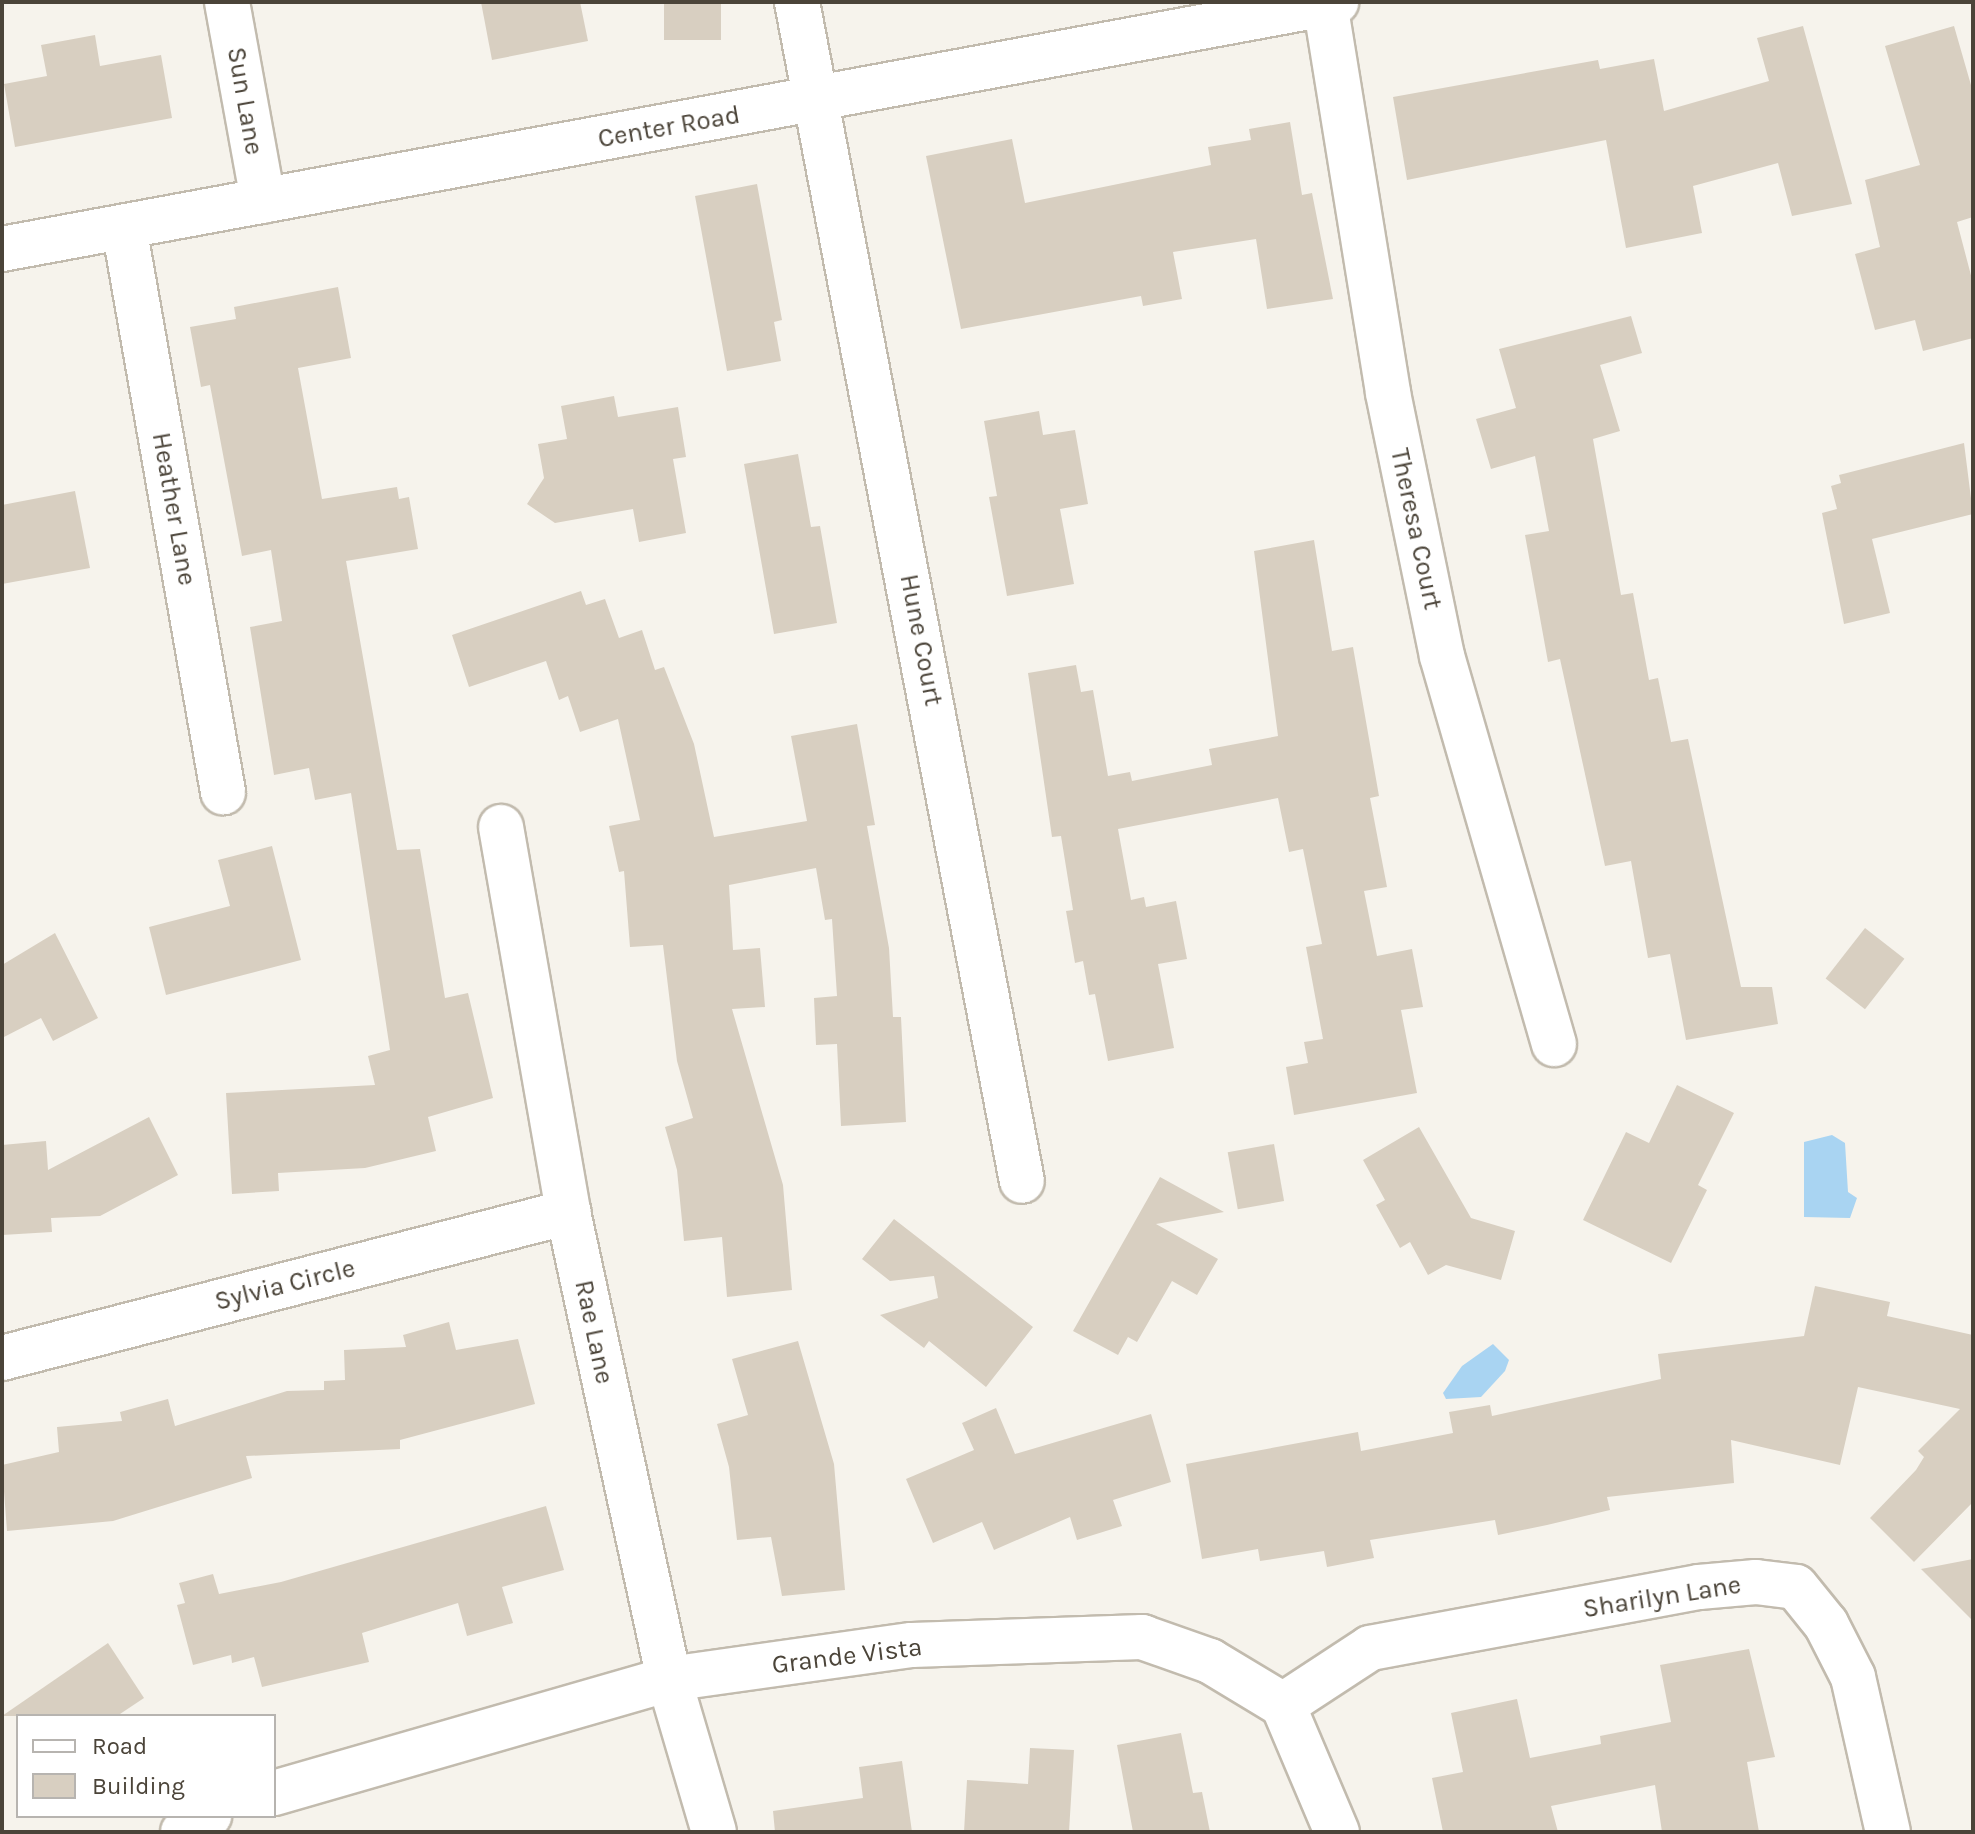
<!DOCTYPE html>
<style>
body{margin:0}
#map{position:relative;width:1975px;height:1834px;overflow:hidden;background:#f6f3ec;font-family:Karla,sans-serif}
div>[style]{position:absolute}
.water>*{inset:0;background:#a9d4f2}
.building>*{inset:0;background:#d8cfc1;transform-origin:0 0}
.roads{filter:drop-shadow(2px 0 #c2bbae) drop-shadow(-2px 0 #c2bbae) drop-shadow(0 2px #c2bbae) drop-shadow(0 -2px #c2bbae)}
.minor>*{height:44px;margin:-22px;padding:0 22px;transform-origin:22px;border-radius:22px;background:#fff}
span{translate:-50% -50%;white-space:nowrap;text-align:center;line-height:1.15;-webkit-text-stroke:7px #fff;paint-order:stroke}
.street-label{font-size:26px;color:#4b4439}
.frame{position:absolute;inset:0;border:4px solid #4b4439;pointer-events:none}
.legend{position:absolute;left:16px;top:1714px;width:260px;height:104px;box-sizing:border-box;background:#fff;border:2px solid #b7b4b0;margin:0;padding:10px 14px;list-style:none;font-size:24px;color:#4b4439}
.legend li{display:flex;align-items:center;gap:16px;height:40px}
.legend b{width:40px;border:2px solid #b7b4b0}
</style>
<div id="map">
<div class="water">
<div style="clip-path:polygon(1832px 1135px,1845px 1143px,1848px 1192px,1857px 1198px,1850px 1218px,1804px 1217px,1804px 1142px)"></div>
<div style="clip-path:polygon(1493px 1344px,1509px 1360px,1505px 1371px,1481px 1397px,1446px 1399px,1443px 1393px,1462px 1366px)"></div>
</div>
<div class="building">
<div style="clip-path:polygon(481px 2px,580px 2px,588px 41px,492px 60px)"></div>
<div style="left:664px;top:2px;width:57px;height:38px"></div>
<div style="clip-path:polygon(1803px 26px,1852px 204px,1792px 216px,1778px 163px,1693px 186px,1702px 233px,1626px 248px,1606px 140px,1407px 180px,1393px 97px,1598px 60px,1600px 69px,1654px 59px,1664px 111px,1769px 81px,1757px 38px)"></div>
<div style="clip-path:polygon(1954px 26px,1973px 92px,1973px 217px,1957px 222px,1973px 283px,1973px 338px,1923px 351px,1915px 320px,1875px 330px,1855px 254px,1880px 247px,1865px 180px,1920px 165px,1885px 46px)"></div>
<div style="clip-path:polygon(95px 35px,100px 66px,161px 55px,172px 118px,15px 147px,4px 84px,47px 76px,41px 45px)"></div>
<div style="clip-path:polygon(1290px 122px,1302px 195px,1312px 193px,1333px 299px,1267px 309px,1256px 239px,1173px 252px,1182px 299px,1143px 306px,1141px 296px,961px 329px,926px 156px,1012px 139px,1025px 203px,1211px 165px,1208px 147px,1251px 140px,1249px 129px)"></div>
<div style="clip-path:polygon(757px 184px,782px 320px,774px 322px,781px 361px,727px 371px,695px 196px)"></div>
<div style="clip-path:polygon(338px 287px,351px 358px,298px 368px,322px 499px,397px 487px,399px 499px,409px 497px,418px 549px,346px 561px,397px 850px,420px 849px,445px 998px,468px 993px,493px 1098px,428px 1117px,436px 1151px,365px 1168px,278px 1173px,279px 1191px,232px 1194px,226px 1093px,375px 1085px,368px 1056px,390px 1050px,351px 793px,315px 800px,309px 768px,274px 775px,250px 627px,282px 621px,271px 550px,242px 556px,210px 385px,201px 387px,190px 327px,236px 319px,234px 307px)"></div>
<div style="clip-path:polygon(1631px 316px,1642px 353px,1600px 365px,1620px 431px,1593px 439px,1621px 595px,1633px 593px,1649px 680px,1658px 678px,1671px 742px,1688px 739px,1741px 987px,1772px 987px,1778px 1024px,1686px 1040px,1670px 954px,1648px 958px,1631px 861px,1605px 866px,1560px 659px,1548px 662px,1525px 535px,1549px 531px,1535px 456px,1491px 469px,1476px 419px,1516px 408px,1499px 349px)"></div>
<div style="clip-path:polygon(614px 396px,618px 417px,678px 407px,686px 457px,673px 459px,686px 533px,639px 542px,633px 509px,555px 523px,527px 504px,544px 478px,538px 444px,567px 439px,561px 406px)"></div>
<div style="clip-path:polygon(1039px 411px,1043px 435px,1075px 430px,1088px 504px,1060px 509px,1074px 584px,1007px 596px,989px 497px,997px 496px,984px 421px)"></div>
<div style="clip-path:polygon(1964px 443px,1973px 514px,1872px 539px,1890px 613px,1844px 624px,1822px 513px,1837px 509px,1831px 486px,1841px 483px,1839px 475px)"></div>
<div style="clip-path:polygon(798px 454px,811px 527px,820px 526px,837px 623px,774px 634px,744px 464px)"></div>
<div style="clip-path:polygon(75px 491px,90px 568px,2px 584px,2px 505px)"></div>
<div style="clip-path:polygon(1314px 540px,1332px 651px,1353px 647px,1379px 796px,1370px 798px,1387px 887px,1364px 891px,1377px 956px,1412px 949px,1423px 1007px,1401px 1010px,1417px 1093px,1294px 1115px,1286px 1067px,1308px 1063px,1304px 1042px,1323px 1039px,1306px 947px,1322px 944px,1303px 849px,1289px 852px,1278px 798px,1118px 829px,1131px 900px,1144px 897px,1146px 907px,1176px 901px,1187px 959px,1158px 964px,1174px 1048px,1108px 1061px,1095px 994px,1089px 995px,1083px 961px,1075px 963px,1066px 911px,1073px 910px,1061px 836px,1052px 837px,1028px 673px,1076px 665px,1081px 692px,1093px 690px,1108px 776px,1130px 772px,1132px 781px,1212px 765px,1209px 749px,1278px 736px,1254px 551px)"></div>
<div style="clip-path:polygon(581px 591px,586px 605px,605px 599px,619px 638px,642px 630px,655px 670px,664px 667px,694px 744px,714px 837px,807px 821px,791px 736px,857px 724px,875px 825px,867px 826px,889px 948px,893px 1017px,901px 1017px,906px 1122px,841px 1126px,837px 1044px,816px 1045px,814px 998px,837px 996px,832px 919px,825px 920px,816px 868px,729px 885px,733px 950px,760px 948px,765px 1007px,732px 1009px,783px 1185px,792px 1290px,727px 1297px,722px 1237px,684px 1241px,677px 1170px,665px 1127px,693px 1118px,677px 1061px,663px 945px,630px 947px,624px 871px,619px 872px,609px 826px,640px 820px,618px 719px,580px 732px,568px 696px,559px 700px,546px 661px,469px 687px,452px 635px)"></div>
<div style="clip-path:polygon(272px 846px,301px 960px,166px 995px,149px 927px,230px 906px,218px 860px)"></div>
<div style="left:1865px;top:928px;width:50px;height:64px;rotate:38deg"></div>
<div style="clip-path:polygon(55px 933px,98px 1018px,53px 1041px,41px 1018px,2px 1038px,2px 965px)"></div>
<div style="clip-path:polygon(1677px 1085px,1734px 1113px,1698px 1185px,1707px 1190px,1671px 1263px,1583px 1220px,1626px 1132px,1649px 1143px)"></div>
<div style="clip-path:polygon(149px 1117px,178px 1175px,100px 1216px,51px 1218px,52px 1232px,2px 1235px,2px 1145px,46px 1141px,48px 1170px)"></div>
<div style="clip-path:polygon(1419px 1127px,1471px 1218px,1515px 1231px,1501px 1280px,1446px 1265px,1428px 1275px,1410px 1242px,1400px 1248px,1376px 1205px,1385px 1200px,1363px 1160px)"></div>
<div style="left:1274px;top:1144px;width:58px;height:47px;rotate:80deg"></div>
<div style="clip-path:polygon(1160px 1177px,1224px 1212px,1156px 1224px,1218px 1259px,1197px 1295px,1172px 1281px,1137px 1342px,1128px 1337px,1118px 1355px,1073px 1331px)"></div>
<div style="clip-path:polygon(894px 1219px,1033px 1327px,986px 1387px,929px 1341px,924px 1348px,880px 1315px,938px 1298px,934px 1276px,890px 1281px,862px 1259px)"></div>
<div style="clip-path:polygon(1815px 1286px,1890px 1302px,1887px 1316px,1973px 1335px,1973px 1502px,1914px 1562px,1870px 1518px,1916px 1470px,1924px 1457px,1918px 1451px,1960px 1409px,1858px 1387px,1840px 1465px,1731px 1440px,1734px 1483px,1607px 1497px,1610px 1510px,1547px 1525px,1498px 1535px,1495px 1520px,1370px 1540px,1374px 1558px,1327px 1567px,1324px 1551px,1260px 1561px,1258px 1549px,1202px 1559px,1186px 1464px,1358px 1432px,1361px 1451px,1453px 1433px,1449px 1412px,1490px 1405px,1492px 1416px,1661px 1379px,1658px 1354px,1804px 1336px)"></div>
<div style="clip-path:polygon(449px 1322px,456px 1350px,518px 1339px,535px 1404px,400px 1440px,400px 1449px,246px 1456px,252px 1478px,113px 1521px,7px 1531px,2px 1465px,59px 1452px,57px 1427px,122px 1421px,120px 1412px,168px 1399px,175px 1426px,287px 1391px,324px 1390px,324px 1381px,345px 1380px,344px 1350px,406px 1347px,403px 1335px)"></div>
<div style="clip-path:polygon(798px 1341px,834px 1464px,845px 1590px,782px 1596px,771px 1537px,737px 1540px,729px 1467px,717px 1424px,748px 1415px,732px 1359px)"></div>
<div style="clip-path:polygon(996px 1408px,1015px 1454px,1151px 1414px,1171px 1482px,1113px 1500px,1122px 1526px,1077px 1540px,1070px 1517px,994px 1550px,982px 1522px,933px 1543px,906px 1479px,974px 1450px,962px 1423px)"></div>
<div style="clip-path:polygon(546px 1506px,564px 1570px,502px 1587px,513px 1623px,467px 1636px,458px 1603px,362px 1633px,369px 1662px,262px 1687px,254px 1657px,232px 1663px,231px 1655px,193px 1665px,177px 1605px,185px 1603px,179px 1583px,213px 1574px,219px 1594px,281px 1582px)"></div>
<div style="clip-path:polygon(1973px 1559px,1973px 1621px,1921px 1569px)"></div>
<div style="clip-path:polygon(108px 1643px,144px 1698px,117px 1716px,2px 1716px)"></div>
<div style="clip-path:polygon(1749px 1649px,1775px 1757px,1747px 1762px,1759px 1832px,1662px 1832px,1655px 1785px,1551px 1806px,1558px 1832px,1443px 1832px,1432px 1778px,1463px 1772px,1451px 1713px,1517px 1699px,1530px 1758px,1601px 1744px,1600px 1736px,1671px 1722px,1660px 1665px)"></div>
<div style="clip-path:polygon(1181px 1733px,1193px 1793px,1202px 1792px,1210px 1832px,1133px 1832px,1117px 1745px)"></div>
<div style="clip-path:polygon(1030px 1748px,1074px 1750px,1069px 1832px,964px 1832px,967px 1780px,1028px 1784px)"></div>
<div style="clip-path:polygon(902px 1761px,912px 1832px,775px 1832px,773px 1811px,863px 1798px,859px 1767px)"></div>
</div>
<div class="roads">
<div class="minor">
<div style="left:227px;top:2px;width:202px;rotate:79.7deg"></div>
<div style="left:797px;top:2px;width:1200px;rotate:79.2deg"></div>
<div style="left:1325px;top:3px;width:395px;rotate:80.8deg"></div>
<div style="left:1388px;top:393px;width:268px;rotate:78.4deg"></div>
<div style="left:1442px;top:656px;width:404px;rotate:73.9deg"></div>
<div style="left:124px;top:227px;width:574px;rotate:80.06deg"></div>
<div style="left:2px;top:249px;width:1357px;rotate:-10.49deg"></div>
<div style="left:501px;top:827px;width:391px;rotate:80.1deg"></div>
<div style="left:568px;top:1212px;width:478px;rotate:77.8deg"></div>
<div style="left:669px;top:1679px;width:159px;rotate:73.6deg"></div>
<div style="left:2px;top:1358px;width:585px;rotate:-14.46deg"></div>
<div style="left:1283px;top:1705px;width:104px;rotate:-33.2deg"></div>
<div style="left:1370px;top:1648px;width:335px;rotate:-10.5deg"></div>
<div style="left:1699px;top:1587px;width:57px;rotate:-5deg"></div>
<div style="left:1756px;top:1582px;width:40px;rotate:7.1deg"></div>
<div style="left:1796px;top:1587px;width:48px;rotate:51deg"></div>
<div style="left:1826px;top:1624px;width:59px;rotate:63deg"></div>
<div style="left:1853px;top:1677px;width:159px;rotate:77.3deg"></div>
<div style="left:274px;top:1793px;width:411px;rotate:-16.1deg"></div>
<div style="left:669px;top:1679px;width:245px;rotate:-8deg"></div>
<div style="left:912px;top:1645px;width:230px;rotate:-2deg"></div>
<div style="left:1142px;top:1637px;width:72px;rotate:19.4deg"></div>
<div style="left:1210px;top:1661px;width:85px;rotate:31.1deg"></div>
<div style="left:1283px;top:1705px;width:138px;rotate:67deg"></div>
<div style="left:183px;top:1832px;width:31px;rotate:-32deg"></div>
</div>
</div>
<div class="street-label">
<span style="left:245px;top:101px;rotate:80deg">Sun Lane</span>
<span style="left:669px;top:127px;rotate:-10deg">Center Road</span>
<span style="left:174px;top:509px;rotate:80deg">Heather Lane</span>
<span style="left:1416px;top:529px;rotate:78deg">Theresa Court</span>
<span style="left:921px;top:640px;rotate:79deg">Hune Court</span>
<span style="left:285px;top:1285px;rotate:-14deg">Sylvia Circle</span>
<span style="left:594px;top:1332px;rotate:78deg">Rae Lane</span>
<span style="left:1662px;top:1597px;rotate:-9deg">Sharilyn Lane</span>
<span style="left:847px;top:1656px;rotate:-7deg">Grande Vista</span>
</div>
<div class="frame"></div>
<ul class="legend">
<li><b style="height:10px;background:#fff"></b>Road</li>
<li><b style="height:22px;background:#d8cfc1"></b>Building</li>
</ul>
</div>
